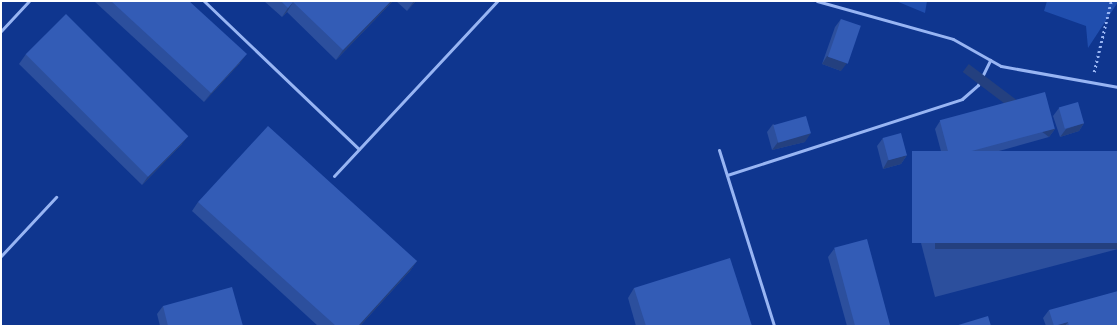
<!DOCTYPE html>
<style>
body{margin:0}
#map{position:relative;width:1119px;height:327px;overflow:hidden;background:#0f368f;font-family:Roboto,sans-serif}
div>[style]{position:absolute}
.green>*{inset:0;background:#204eae}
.path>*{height:2.5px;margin-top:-1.25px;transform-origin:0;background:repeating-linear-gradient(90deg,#98b5f3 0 2px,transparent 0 5px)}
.lane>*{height:3px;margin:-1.5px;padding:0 1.5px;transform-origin:1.5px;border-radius:1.5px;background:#98b5f3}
.wall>*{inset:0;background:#2c4f9d}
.shaded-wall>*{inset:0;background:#24407f;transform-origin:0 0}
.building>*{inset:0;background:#335cb6;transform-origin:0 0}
span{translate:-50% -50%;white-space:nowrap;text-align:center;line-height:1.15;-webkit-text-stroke:3.5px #0f368f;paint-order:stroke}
.frame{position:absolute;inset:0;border:2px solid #fff;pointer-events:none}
</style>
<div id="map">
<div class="green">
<div style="clip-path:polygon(896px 1px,927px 1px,925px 13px)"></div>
<div style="clip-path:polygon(1047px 1px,1118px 1px,1118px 2px,1088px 48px,1086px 26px,1044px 11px)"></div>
</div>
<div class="path">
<div style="left:1094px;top:72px;width:73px;rotate:-76.5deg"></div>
</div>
<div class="lane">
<div style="left:204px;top:1px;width:214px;rotate:43.7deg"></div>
<div style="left:817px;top:1px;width:141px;rotate:15.6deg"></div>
<div style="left:953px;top:39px;width:55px;rotate:29.4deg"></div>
<div style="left:1001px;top:66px;width:119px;rotate:10.2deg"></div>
<div style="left:1px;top:31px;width:41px;rotate:-47deg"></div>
<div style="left:719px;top:150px;width:184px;rotate:72.6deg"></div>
<div style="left:727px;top:175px;width:247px;rotate:-17.9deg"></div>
<div style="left:962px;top:99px;width:21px;rotate:-41deg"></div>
<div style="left:978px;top:85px;width:28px;rotate:-64deg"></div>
<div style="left:334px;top:176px;width:239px;rotate:-47deg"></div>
<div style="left:1px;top:256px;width:81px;rotate:-47deg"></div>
</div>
<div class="wall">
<div style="clip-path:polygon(94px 1px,189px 1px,240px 63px,204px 102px)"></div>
<div style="clip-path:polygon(264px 1px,393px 1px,336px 60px,287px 12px,282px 17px)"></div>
<div style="clip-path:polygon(396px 1px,416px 1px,407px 11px)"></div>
<div style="clip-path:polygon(841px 19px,841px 71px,822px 64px,835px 27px)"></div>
<div style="clip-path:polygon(26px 54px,182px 144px,142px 185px,19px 64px)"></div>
<div style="clip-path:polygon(1059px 108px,1084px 123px,1079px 131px,1060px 137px,1053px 116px)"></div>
<div style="clip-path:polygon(940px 121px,1055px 129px,1049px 137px,945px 166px,935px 129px)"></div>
<div style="clip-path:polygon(773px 124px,805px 142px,772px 150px,767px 132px)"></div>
<div style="clip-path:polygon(883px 138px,907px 155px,901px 164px,883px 169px,877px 146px)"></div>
<div style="clip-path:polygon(1118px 151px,1118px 249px,935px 297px,913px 212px,919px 203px)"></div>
<div style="clip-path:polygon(198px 202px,417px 261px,410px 271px,360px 326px,318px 326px,192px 211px)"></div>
<div style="clip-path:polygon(834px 249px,891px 326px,847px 326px,828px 257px)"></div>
<div style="clip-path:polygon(634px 288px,752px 326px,636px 326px,628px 298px)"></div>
<div style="clip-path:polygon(163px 306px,243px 326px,160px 326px,157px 314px)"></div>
<div style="clip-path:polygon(1049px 310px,1118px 326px,1046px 326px,1043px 318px)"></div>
</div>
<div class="shaded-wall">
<div style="clip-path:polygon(391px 1px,393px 1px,336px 60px,343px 50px)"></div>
<div style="clip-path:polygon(414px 1px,416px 1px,407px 11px)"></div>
<div style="clip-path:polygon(293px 2px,287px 12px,282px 17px,288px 8px)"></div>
<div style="clip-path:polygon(247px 54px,240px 63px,204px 102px,211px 93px)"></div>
<div style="clip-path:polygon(827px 56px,847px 63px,841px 71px,822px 64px)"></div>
<div style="clip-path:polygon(1084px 123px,1079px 131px,1060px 137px,1066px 129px)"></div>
<div style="left:1055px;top:129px;width:10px;height:108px;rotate:127deg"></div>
<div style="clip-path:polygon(811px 133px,805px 142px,772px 150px,778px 142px)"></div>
<div style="clip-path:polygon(189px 135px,182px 144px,142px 185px,149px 175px)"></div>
<div style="clip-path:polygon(907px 155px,901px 164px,883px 169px,888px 160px)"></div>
<div style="left:1118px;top:243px;width:6px;height:183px;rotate:90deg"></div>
<div style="clip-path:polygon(417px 261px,410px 271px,360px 326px,358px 326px)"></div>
<div style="clip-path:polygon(1068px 322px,1065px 326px,1054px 326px)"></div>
</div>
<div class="building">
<div style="clip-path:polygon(111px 1px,189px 1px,247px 54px,211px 93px)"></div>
<div style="clip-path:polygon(281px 1px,391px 1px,343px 50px,293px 2px,288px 8px)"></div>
<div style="left:66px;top:14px;width:173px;height:57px;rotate:45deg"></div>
<div style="left:841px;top:19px;width:21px;height:40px;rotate:19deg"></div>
<div style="left:1045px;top:92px;width:38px;height:109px;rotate:75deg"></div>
<div style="left:1078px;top:102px;width:22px;height:20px;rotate:74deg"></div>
<div style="left:806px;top:116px;width:18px;height:34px;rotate:74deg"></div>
<div style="clip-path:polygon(268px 126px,417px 261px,358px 326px,336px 326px,198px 202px)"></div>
<div style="left:901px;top:133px;width:23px;height:19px;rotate:75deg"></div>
<div style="left:1118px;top:151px;width:92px;height:206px;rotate:90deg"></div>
<div style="left:867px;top:239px;width:90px;height:34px;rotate:75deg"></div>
<div style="clip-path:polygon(730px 258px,752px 326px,646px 326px,634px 288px)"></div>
<div style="clip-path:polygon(232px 287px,243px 326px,168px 326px,163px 306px)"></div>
<div style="clip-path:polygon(1118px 291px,1118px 326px,1069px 326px,1068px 322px,1054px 326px,1049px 310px)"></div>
<div style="clip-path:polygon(988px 316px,991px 326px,955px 326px)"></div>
</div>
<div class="frame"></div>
</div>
